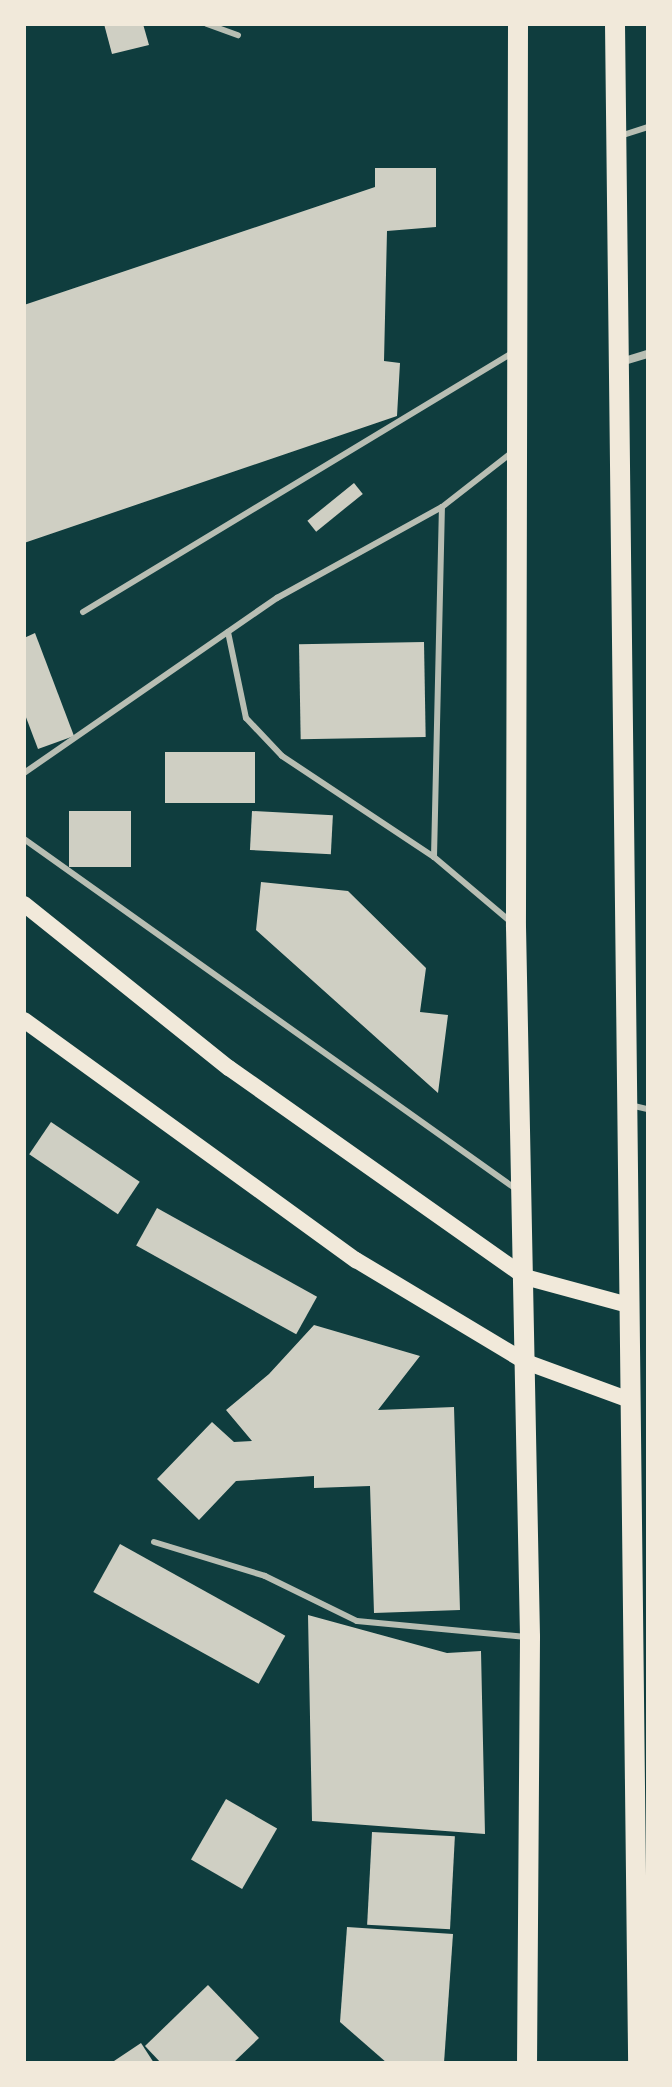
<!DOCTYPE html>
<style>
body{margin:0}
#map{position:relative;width:672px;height:2087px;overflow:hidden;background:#0f3d3e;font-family:Poppins,sans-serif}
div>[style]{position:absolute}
.building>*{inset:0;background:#cfcfc3;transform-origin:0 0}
.service>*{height:6px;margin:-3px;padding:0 3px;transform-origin:3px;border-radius:3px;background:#b8beb3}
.minor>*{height:8px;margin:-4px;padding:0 4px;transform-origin:4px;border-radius:4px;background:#b8beb3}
.secondary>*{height:16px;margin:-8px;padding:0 8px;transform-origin:8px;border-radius:8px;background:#f1e9da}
.primary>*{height:20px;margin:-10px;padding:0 10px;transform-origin:10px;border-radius:10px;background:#f1e9da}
span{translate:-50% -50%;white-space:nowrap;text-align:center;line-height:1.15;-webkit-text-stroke:7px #f1e9da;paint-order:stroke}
.frame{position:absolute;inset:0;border:26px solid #f1e9da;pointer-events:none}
</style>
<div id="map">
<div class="building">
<div style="clip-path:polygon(104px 24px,143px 24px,149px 45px,112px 54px)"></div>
<div style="clip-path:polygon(375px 168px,436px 168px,436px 227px,387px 231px,384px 361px,400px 363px,397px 416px,24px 543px,24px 305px,375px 187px)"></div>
<div style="left:354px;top:483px;width:14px;height:60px;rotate:51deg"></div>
<div style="clip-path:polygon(35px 633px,74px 736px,38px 749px,24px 712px,24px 638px)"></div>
<div style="left:424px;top:642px;width:95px;height:125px;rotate:89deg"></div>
<div style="left:165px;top:752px;width:90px;height:51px"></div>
<div style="left:69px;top:811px;width:62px;height:56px"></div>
<div style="left:252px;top:811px;width:81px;height:39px;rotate:3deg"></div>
<div style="clip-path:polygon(261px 882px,348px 891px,426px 968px,420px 1012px,448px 1015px,438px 1093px,256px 930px)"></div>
<div style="left:51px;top:1122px;width:107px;height:39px;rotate:34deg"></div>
<div style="left:157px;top:1208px;width:183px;height:43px;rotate:29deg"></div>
<div style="clip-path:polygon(314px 1325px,420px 1356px,378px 1410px,454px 1407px,460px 1610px,374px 1613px,370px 1486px,314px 1488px,314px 1476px,236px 1481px,199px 1520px,157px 1479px,212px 1422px,234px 1442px,252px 1441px,226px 1410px,269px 1374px)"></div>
<div style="left:120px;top:1544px;width:189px;height:55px;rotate:29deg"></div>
<div style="clip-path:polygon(308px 1615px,447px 1653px,481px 1651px,485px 1834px,312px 1821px)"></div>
<div style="left:226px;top:1799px;width:59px;height:70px;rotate:30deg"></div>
<div style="left:372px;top:1832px;width:83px;height:93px;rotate:3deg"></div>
<div style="clip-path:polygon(347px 1927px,453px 1934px,444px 2063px,387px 2063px,340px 2022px)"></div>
<div style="clip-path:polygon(208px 1985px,259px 2038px,233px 2063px,161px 2063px,145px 2046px)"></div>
<div style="clip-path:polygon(141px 2043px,154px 2063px,111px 2063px)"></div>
</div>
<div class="service">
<div style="left:207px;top:24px;width:33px;rotate:20deg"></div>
<div style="left:620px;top:136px;width:29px;rotate:-18deg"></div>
<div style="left:83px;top:612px;width:501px;rotate:-31.12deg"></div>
<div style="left:228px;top:632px;width:88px;rotate:78.2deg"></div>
<div style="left:246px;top:718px;width:52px;rotate:46.5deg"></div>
<div style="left:282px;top:756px;width:182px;rotate:33.6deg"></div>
<div style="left:434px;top:857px;width:101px;rotate:40.2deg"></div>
<div style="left:24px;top:773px;width:308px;rotate:-34.7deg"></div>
<div style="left:277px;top:598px;width:188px;rotate:-28.9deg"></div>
<div style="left:442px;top:507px;width:88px;rotate:-38deg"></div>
<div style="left:24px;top:839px;width:604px;rotate:35.43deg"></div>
<div style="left:434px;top:857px;width:350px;rotate:-88.7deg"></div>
<div style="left:630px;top:1105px;width:18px;rotate:13deg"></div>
<div style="left:154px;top:1542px;width:116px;rotate:17deg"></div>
<div style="left:265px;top:1576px;width:102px;rotate:26.1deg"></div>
<div style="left:357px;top:1621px;width:170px;rotate:5.4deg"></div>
</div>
<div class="minor">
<div style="left:621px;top:362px;width:28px;rotate:-17deg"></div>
</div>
<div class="secondary">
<div style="left:24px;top:904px;width:263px;rotate:38.7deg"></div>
<div style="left:229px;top:1068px;width:362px;rotate:35.2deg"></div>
<div style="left:525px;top:1277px;width:107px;rotate:15.2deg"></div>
<div style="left:24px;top:1020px;width:410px;rotate:35.9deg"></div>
<div style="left:356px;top:1260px;width:198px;rotate:31deg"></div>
<div style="left:526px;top:1362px;width:111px;rotate:20.1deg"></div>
</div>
<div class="primary">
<div style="left:518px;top:24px;width:903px;rotate:90.13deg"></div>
<div style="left:516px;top:927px;width:710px;rotate:88.87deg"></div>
<div style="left:530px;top:1637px;width:426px;rotate:90.4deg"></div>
<div style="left:615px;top:24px;width:2039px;rotate:89.35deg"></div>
</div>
<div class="frame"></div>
</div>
